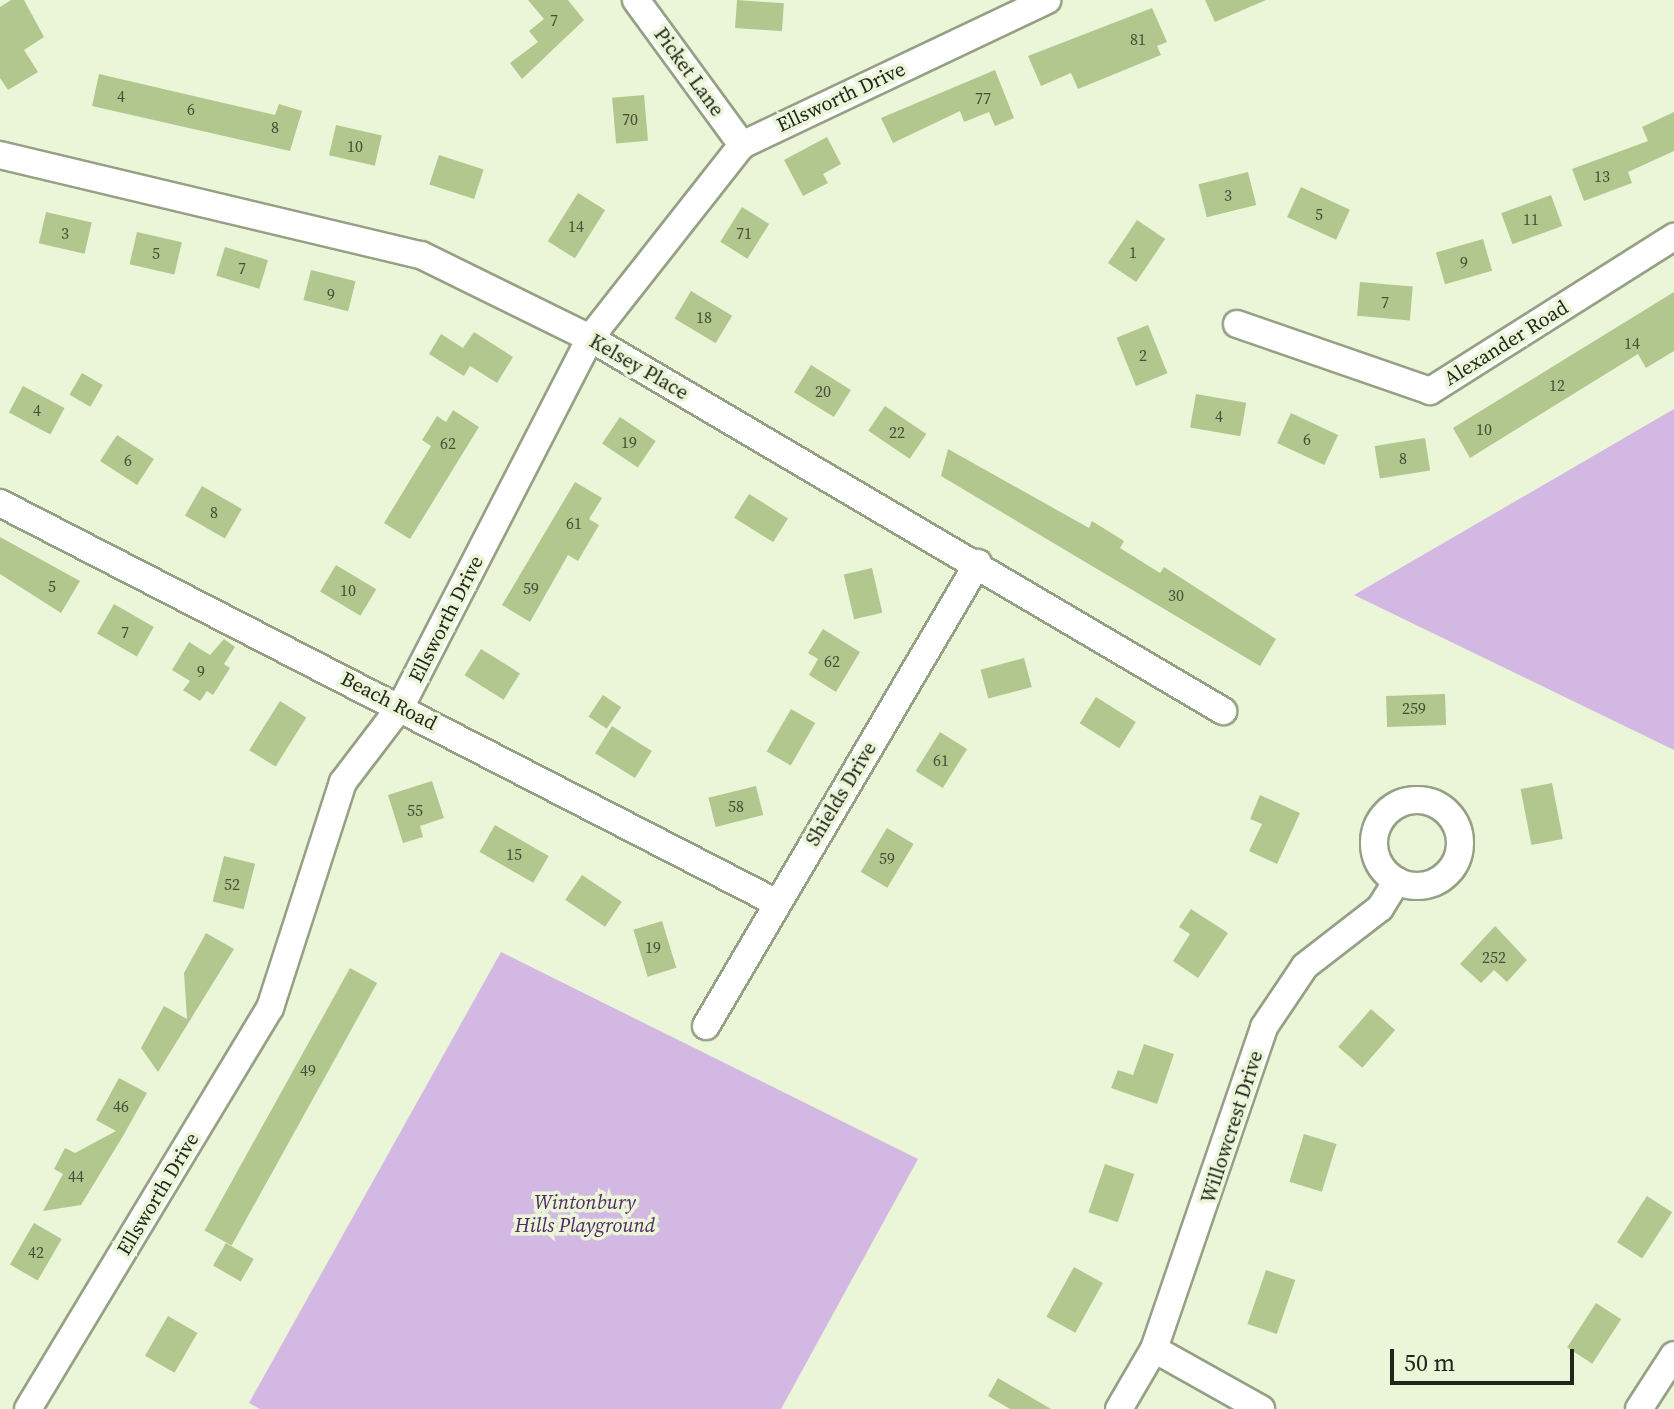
<!DOCTYPE html>
<style>
body{margin:0}
#map{position:relative;width:1674px;height:1409px;overflow:hidden;background:#ebf6d9;font-family:"Source Serif 4",serif}
div>[style]{position:absolute}
.green>*{inset:0;background:#d2b8e2}
.building>*{inset:0;background:#b2c78e;transform-origin:0 0}
.roads{filter:drop-shadow(2px 0 #96a085) drop-shadow(-2px 0 #96a085) drop-shadow(0 2px #96a085) drop-shadow(0 -2px #96a085)}
.street>*{height:26px;margin:-13px;padding:0 13px;transform-origin:13px;border-radius:13px;background:#fff}
.street>.ring{margin:-13px;padding:0;box-sizing:content-box;background:none;border:26px solid #fff;border-radius:50%}
span{translate:-50% -50%;white-space:nowrap;text-align:center;line-height:1.15;-webkit-text-stroke:7px #ebf6d9;paint-order:stroke}
.number-label{font-size:16px;color:#454e37}
.number-label span{-webkit-text-stroke-width:0}
.street-label{font-size:20px;color:#21251a}
.park-label{font-size:20px;color:#502866;font-style:italic}
.scale{position:absolute;left:1390px;top:1349px;width:184px;height:36px;box-sizing:border-box;border:4px solid #21251a;border-top:0;padding-left:10px;font-size:24px;line-height:28px;white-space:nowrap;color:#21251a;-webkit-text-stroke:6px #ebf6d9;paint-order:stroke}
</style>
<div id="map">
<div class="green">
<div style="clip-path:polygon(1674px 409px,1674px 750px,1354px 595px)"></div>
<div style="clip-path:polygon(501px 952px,918px 1159px,781px 1409px,260px 1409px,249px 1403px)"></div>
</div>
<div class="building">
<div style="clip-path:polygon(11px 0,24px 0,44px 37px,24px 50px,38px 72px,8px 90px,0 78px,0 7px)"></div>
<div style="clip-path:polygon(528px 0,568px 0,584px 20px,522px 79px,510px 63px,538px 42px,529px 31px,544px 19px)"></div>
<div style="left:737px;top:0;width:47px;height:28px;rotate:4deg"></div>
<div style="clip-path:polygon(1205px 0,1266px 0,1215px 22px)"></div>
<div style="clip-path:polygon(1152px 8px,1167px 42px,1157px 46px,1161px 55px,1078px 89px,1071px 73px,1041px 86px,1028px 56px)"></div>
<div style="clip-path:polygon(995px 70px,1014px 118px,995px 126px,989px 112px,964px 122px,960px 111px,893px 143px,881px 118px)"></div>
<div style="clip-path:polygon(99px 74px,275px 115px,279px 104px,302px 111px,290px 151px,92px 106px)"></div>
<div style="left:644px;top:95px;width:46px;height:32px;rotate:85deg"></div>
<div style="clip-path:polygon(1674px 112px,1674px 151px,1628px 172px,1632px 183px,1584px 201px,1572px 169px,1648px 141px,1642px 127px)"></div>
<div style="left:336px;top:125px;width:47px;height:31px;rotate:13deg"></div>
<div style="clip-path:polygon(827px 137px,841px 164px,823px 174px,828px 183px,803px 196px,784px 160px)"></div>
<div style="left:439px;top:155px;width:47px;height:31px;rotate:18deg"></div>
<div style="left:1248px;top:172px;width:34px;height:51px;rotate:76deg"></div>
<div style="left:1301px;top:187px;width:54px;height:33px;rotate:25deg"></div>
<div style="left:578px;top:193px;width:32px;height:57px;rotate:32deg"></div>
<div style="left:1551px;top:195px;width:33px;height:53px;rotate:70deg"></div>
<div style="left:742px;top:207px;width:32px;height:41px;rotate:32deg"></div>
<div style="left:46px;top:212px;width:47px;height:32px;rotate:13deg"></div>
<div style="left:1137px;top:220px;width:34px;height:52px;rotate:34deg"></div>
<div style="left:137px;top:232px;width:46px;height:33px;rotate:13deg"></div>
<div style="left:1483px;top:239px;width:33px;height:49px;rotate:74deg"></div>
<div style="left:225px;top:247px;width:45px;height:30px;rotate:17deg"></div>
<div style="left:311px;top:270px;width:46px;height:31px;rotate:14deg"></div>
<div style="left:1360px;top:282px;width:53px;height:34px;rotate:5deg"></div>
<div style="left:691px;top:291px;width:48px;height:32px;rotate:31deg"></div>
<div style="clip-path:polygon(1674px 292px,1674px 351px,1646px 368px,1638px 354px,1470px 458px,1453px 428px)"></div>
<div style="left:1148px;top:325px;width:52px;height:34px;rotate:68deg"></div>
<div style="clip-path:polygon(474px 332px,513px 357px,497px 383px,470px 366px,464px 376px,429px 354px,441px 334px,463px 348px)"></div>
<div style="left:811px;top:365px;width:47px;height:32px;rotate:32deg"></div>
<div style="left:82px;top:373px;width:24px;height:25px;rotate:30deg"></div>
<div style="left:23px;top:386px;width:47px;height:30px;rotate:28deg"></div>
<div style="left:1196px;top:394px;width:51px;height:34px;rotate:10deg"></div>
<div style="left:885px;top:406px;width:50px;height:30px;rotate:34deg"></div>
<div style="clip-path:polygon(453px 410px,479px 427px,410px 539px,384px 523px,431px 446px,422px 440px,437px 416px,446px 422px)"></div>
<div style="left:1291px;top:413px;width:52px;height:33px;rotate:25deg"></div>
<div style="left:620px;top:417px;width:43px;height:32px;rotate:34deg"></div>
<div style="left:117px;top:435px;width:44px;height:31px;rotate:33deg"></div>
<div style="left:1425px;top:438px;width:33px;height:51px;rotate:81deg"></div>
<div style="clip-path:polygon(948px 449px,1089px 528px,1092px 521px,1124px 541px,1120px 548px,1160px 573px,1164px 567px,1276px 639px,1260px 666px,941px 476px)"></div>
<div style="clip-path:polygon(575px 482px,602px 498px,589px 519px,599px 525px,578px 561px,568px 555px,530px 622px,502px 605px)"></div>
<div style="left:202px;top:486px;width:46px;height:34px;rotate:30deg"></div>
<div style="left:749px;top:494px;width:46px;height:28px;rotate:32deg"></div>
<div style="clip-path:polygon(0 537px,80px 581px,61px 613px,0 574px)"></div>
<div style="left:336px;top:565px;width:47px;height:31px;rotate:31deg"></div>
<div style="left:872px;top:568px;width:46px;height:29px;rotate:77deg"></div>
<div style="left:114px;top:604px;width:46px;height:34px;rotate:30deg"></div>
<div style="clip-path:polygon(823px 629px,860px 652px,836px 692px,809px 675px,818px 659px,808px 653px)"></div>
<div style="clip-path:polygon(224px 639px,235px 647px,224px 664px,230px 668px,213px 695px,207px 691px,200px 701px,183px 690px,190px 681px,172px 670px,189px 642px,210px 655px)"></div>
<div style="left:481px;top:649px;width:46px;height:31px;rotate:32deg"></div>
<div style="left:1024px;top:658px;width:30px;height:45px;rotate:75deg"></div>
<div style="left:1445px;top:694px;width:31px;height:59px;rotate:88deg"></div>
<div style="left:603px;top:695px;width:22px;height:26px;rotate:34deg"></div>
<div style="left:1096px;top:697px;width:47px;height:31px;rotate:32deg"></div>
<div style="left:280px;top:701px;width:31px;height:58px;rotate:32deg"></div>
<div style="left:791px;top:709px;width:28px;height:49px;rotate:30deg"></div>
<div style="left:612px;top:726px;width:47px;height:32px;rotate:32deg"></div>
<div style="left:940px;top:732px;width:32px;height:46px;rotate:32deg"></div>
<div style="clip-path:polygon(432px 781px,444px 818px,420px 826px,423px 837px,403px 843px,388px 795px)"></div>
<div style="left:1552px;top:783px;width:57px;height:32px;rotate:79deg"></div>
<div style="left:756px;top:786px;width:30px;height:49px;rotate:76deg"></div>
<div style="clip-path:polygon(1260px 795px,1300px 813px,1277px 864px,1249px 851px,1262px 824px,1250px 819px)"></div>
<div style="left:495px;top:825px;width:62px;height:31px;rotate:30deg"></div>
<div style="left:887px;top:828px;width:31px;height:51px;rotate:31deg"></div>
<div style="left:224px;top:856px;width:32px;height:47px;rotate:14deg"></div>
<div style="left:582px;top:875px;width:48px;height:30px;rotate:34deg"></div>
<div style="clip-path:polygon(1191px 909px,1228px 933px,1198px 978px,1173px 961px,1190px 934px,1179px 927px)"></div>
<div style="left:662px;top:921px;width:49px;height:30px;rotate:73deg"></div>
<div style="clip-path:polygon(1495px 926px,1527px 960px,1507px 982px,1494px 970px,1481px 983px,1460px 964px)"></div>
<div style="clip-path:polygon(206px 933px,234px 949px,158px 1072px,141px 1048px,164px 1006px,187px 1019px,184px 973px)"></div>
<div style="left:350px;top:968px;width:31px;height:300px;rotate:29deg"></div>
<div style="left:1371px;top:1009px;width:32px;height:50px;rotate:41deg"></div>
<div style="clip-path:polygon(1144px 1044px,1174px 1054px,1157px 1104px,1111px 1088px,1118px 1070px,1133px 1075px)"></div>
<div style="clip-path:polygon(119px 1078px,147px 1093px,123px 1136px,81px 1205px,43px 1211px,63px 1174px,54px 1169px,65px 1148px,75px 1153px,116px 1131px,96px 1120px)"></div>
<div style="left:1304px;top:1134px;width:34px;height:50px;rotate:17deg"></div>
<div style="left:1105px;top:1164px;width:31px;height:51px;rotate:19deg"></div>
<div style="left:1647px;top:1196px;width:30px;height:55px;rotate:33deg"></div>
<div style="left:34px;top:1223px;width:32px;height:48px;rotate:30deg"></div>
<div style="left:226px;top:1243px;width:32px;height:26px;rotate:30deg"></div>
<div style="left:1074px;top:1267px;width:33px;height:57px;rotate:29deg"></div>
<div style="left:1266px;top:1270px;width:31px;height:57px;rotate:19deg"></div>
<div style="left:1596px;top:1303px;width:30px;height:53px;rotate:33deg"></div>
<div style="left:168px;top:1316px;width:34px;height:46px;rotate:30deg"></div>
<div style="clip-path:polygon(998px 1378px,1051px 1409px,1010px 1409px,988px 1396px)"></div>
</div>
<div class="roads">
<div class="street">
<div style="left:636px;top:0;width:180px;rotate:53.8deg"></div>
<div style="left:0;top:155px;width:433px;rotate:13.4deg"></div>
<div style="left:421px;top:255px;width:188px;rotate:26.2deg"></div>
<div style="left:590px;top:338px;width:735px;rotate:30.51deg"></div>
<div style="left:1237px;top:324px;width:204px;rotate:19.1deg"></div>
<div style="left:1430px;top:391px;width:289px;rotate:-32.3deg"></div>
<div style="left:0;top:503px;width:874px;rotate:27.24deg"></div>
<div class="ring" style="left:1374px;top:800px;width:60px;height:60px"></div>
<div style="left:706px;top:1026px;width:537px;rotate:-59.57deg"></div>
<div style="left:1154px;top:1349px;width:123px;rotate:29.3deg"></div>
<div style="left:28px;top:1409px;width:468px;rotate:-58.9deg"></div>
<div style="left:270px;top:1008px;width:237px;rotate:-72.1deg"></div>
<div style="left:343px;top:782px;width:96px;rotate:-52.7deg"></div>
<div style="left:401px;top:706px;width:414px;rotate:-62.8deg"></div>
<div style="left:590px;top:338px;width:246px;rotate:-51.8deg"></div>
<div style="left:742px;top:145px;width:338px;rotate:-25.4deg"></div>
<div style="left:1119px;top:1409px;width:69px;rotate:-59.7deg"></div>
<div style="left:1154px;top:1349px;width:340px;rotate:-71.1deg"></div>
<div style="left:1264px;top:1027px;width:73px;rotate:-56.1deg"></div>
<div style="left:1305px;top:966px;width:95px;rotate:-37.7deg"></div>
<div style="left:1380px;top:908px;width:32px;rotate:-58deg"></div>
<div style="left:1639px;top:1409px;width:64px;rotate:-57.1deg"></div>
</div>
</div>
<div class="number-label">
<span style="left:554px;top:20px">7</span>
<span style="left:1138px;top:39px">81</span>
<span style="left:121px;top:96px">4</span>
<span style="left:983px;top:98px">77</span>
<span style="left:191px;top:109px">6</span>
<span style="left:630px;top:119px">70</span>
<span style="left:275px;top:127px">8</span>
<span style="left:355px;top:146px">10</span>
<span style="left:1602px;top:176px">13</span>
<span style="left:1228px;top:195px">3</span>
<span style="left:1319px;top:214px">5</span>
<span style="left:1531px;top:219px">11</span>
<span style="left:576px;top:226px">14</span>
<span style="left:65px;top:233px">3</span>
<span style="left:744px;top:233px">71</span>
<span style="left:1133px;top:252px">1</span>
<span style="left:156px;top:253px">5</span>
<span style="left:1464px;top:262px">9</span>
<span style="left:242px;top:268px">7</span>
<span style="left:331px;top:294px">9</span>
<span style="left:1385px;top:302px">7</span>
<span style="left:704px;top:317px">18</span>
<span style="left:1632px;top:343px">14</span>
<span style="left:1143px;top:355px">2</span>
<span style="left:1557px;top:385px">12</span>
<span style="left:823px;top:391px">20</span>
<span style="left:37px;top:410px">4</span>
<span style="left:1219px;top:416px">4</span>
<span style="left:1484px;top:429px">10</span>
<span style="left:897px;top:432px">22</span>
<span style="left:1307px;top:439px">6</span>
<span style="left:629px;top:442px">19</span>
<span style="left:448px;top:443px">62</span>
<span style="left:1403px;top:458px">8</span>
<span style="left:128px;top:460px">6</span>
<span style="left:214px;top:512px">8</span>
<span style="left:574px;top:523px">61</span>
<span style="left:52px;top:586px">5</span>
<span style="left:531px;top:588px">59</span>
<span style="left:348px;top:590px">10</span>
<span style="left:1176px;top:595px">30</span>
<span style="left:125px;top:632px">7</span>
<span style="left:832px;top:661px">62</span>
<span style="left:201px;top:671px">9</span>
<span style="left:1414px;top:708px">259</span>
<span style="left:941px;top:760px">61</span>
<span style="left:736px;top:806px">58</span>
<span style="left:415px;top:810px">55</span>
<span style="left:514px;top:854px">15</span>
<span style="left:887px;top:858px">59</span>
<span style="left:232px;top:884px">52</span>
<span style="left:653px;top:947px">19</span>
<span style="left:1494px;top:957px">252</span>
<span style="left:308px;top:1070px">49</span>
<span style="left:121px;top:1106px">46</span>
<span style="left:76px;top:1176px">44</span>
<span style="left:36px;top:1252px">42</span>
</div>
<div class="street-label">
<span style="left:689px;top:72px;rotate:54deg">Picket Lane</span>
<span style="left:841px;top:97px;rotate:-25deg">Ellsworth Drive</span>
<span style="left:1506px;top:343px;rotate:-32deg">Alexander Road</span>
<span style="left:639px;top:367px;rotate:30deg">Kelsey Place</span>
<span style="left:446px;top:619px;rotate:-63deg">Ellsworth Drive</span>
<span style="left:389px;top:701px;rotate:27deg">Beach Road</span>
<span style="left:841px;top:794px;rotate:-59deg">Shields Drive</span>
<span style="left:1232px;top:1127px;rotate:-72deg">Willowcrest Drive</span>
<span style="left:158px;top:1194px;rotate:-59deg">Ellsworth Drive</span>
</div>
<div class="park-label">
<span style="left:585px;top:1214px">Wintonbury<br>Hills Playground</span>
</div>
<div class="scale">50 m</div>
</div>
